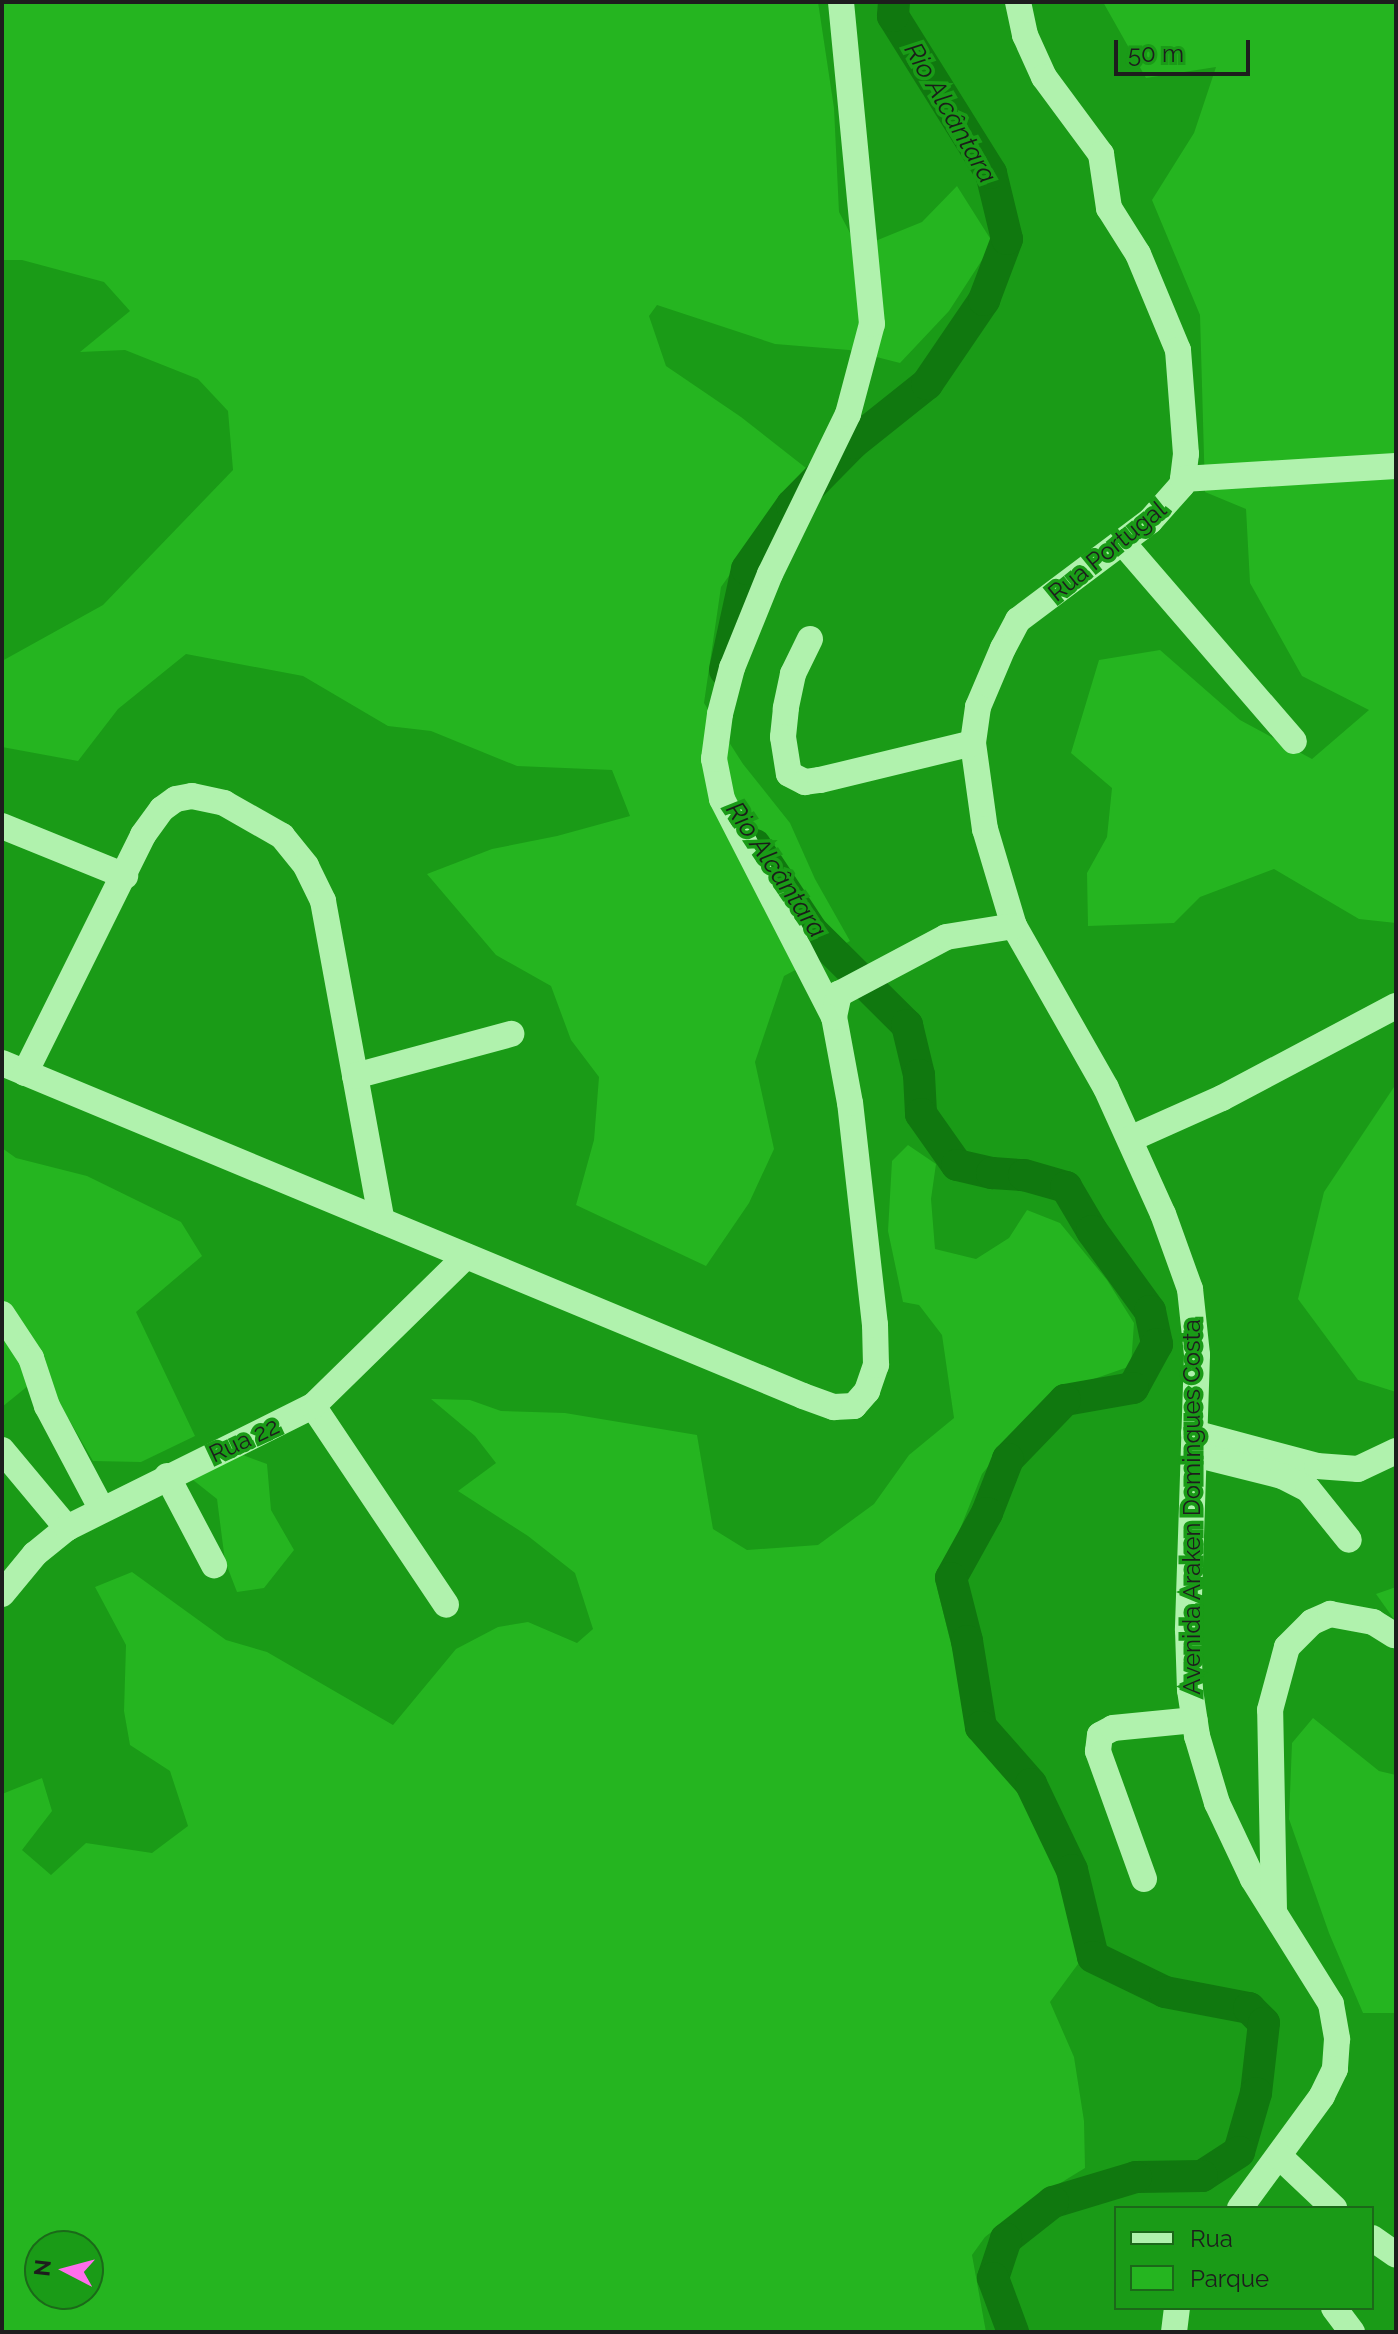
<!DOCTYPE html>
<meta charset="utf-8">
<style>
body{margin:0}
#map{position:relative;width:1398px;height:2334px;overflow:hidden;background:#1a9b17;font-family:Raleway,sans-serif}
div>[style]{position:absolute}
.green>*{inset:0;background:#25b520}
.river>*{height:32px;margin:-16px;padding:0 16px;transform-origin:16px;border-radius:16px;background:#10780f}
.minor>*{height:26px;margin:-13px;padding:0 13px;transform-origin:13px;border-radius:13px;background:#b0f2ad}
span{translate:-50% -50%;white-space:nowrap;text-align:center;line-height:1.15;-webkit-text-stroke:7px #1a9b17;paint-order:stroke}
.street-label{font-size:24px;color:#1d1d1d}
.water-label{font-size:26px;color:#1a1d19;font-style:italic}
.frame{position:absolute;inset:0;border:4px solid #1d1d1d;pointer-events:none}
.legend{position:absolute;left:1114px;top:2206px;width:260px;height:104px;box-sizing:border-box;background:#1a9b17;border:2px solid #1b6919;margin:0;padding:10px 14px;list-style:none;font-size:24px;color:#1d1d1d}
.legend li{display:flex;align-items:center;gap:16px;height:40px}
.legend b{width:40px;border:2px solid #1b6919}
.north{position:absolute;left:24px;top:2230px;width:80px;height:80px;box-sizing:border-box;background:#1a9b17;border:2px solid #1b6919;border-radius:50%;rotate:276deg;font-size:22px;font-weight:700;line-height:32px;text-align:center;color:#1d1d1d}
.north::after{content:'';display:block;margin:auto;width:28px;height:36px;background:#ff6eec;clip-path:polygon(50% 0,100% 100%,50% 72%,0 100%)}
.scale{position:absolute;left:1114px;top:40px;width:136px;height:36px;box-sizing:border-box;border:4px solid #1d1d1d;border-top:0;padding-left:10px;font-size:24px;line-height:28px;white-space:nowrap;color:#1d1d1d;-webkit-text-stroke:6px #1a9b17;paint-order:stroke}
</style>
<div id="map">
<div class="green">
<div style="clip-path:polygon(2px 2px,818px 2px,834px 108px,839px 212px,858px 248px,922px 222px,957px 186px,993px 243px,949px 311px,900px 363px,849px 350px,775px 344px,657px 305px,649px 316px,666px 366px,741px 417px,806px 468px,721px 587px,704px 703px,743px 764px,790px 823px,815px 879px,850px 941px,784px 976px,755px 1062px,774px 1149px,749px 1203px,706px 1266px,576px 1205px,594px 1140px,599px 1077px,571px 1040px,551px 986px,496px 955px,427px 874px,492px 849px,557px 836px,630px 816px,612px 770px,517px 766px,431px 731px,388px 726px,303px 676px,186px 654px,118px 709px,78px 761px,2px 747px,2px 661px,103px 605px,233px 470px,228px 411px,198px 379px,125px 350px,80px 352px,130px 311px,104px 282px,22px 260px,2px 260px)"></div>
<div style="clip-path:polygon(1103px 2px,1396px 2px,1396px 923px,1359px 919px,1274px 869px,1200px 897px,1174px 923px,1088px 926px,1087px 873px,1107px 837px,1112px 788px,1071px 753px,1099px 660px,1160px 650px,1240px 720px,1312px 759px,1369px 710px,1302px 676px,1250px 583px,1246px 509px,1205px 492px,1200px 315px,1152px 200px,1194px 133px,1216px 67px,1146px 78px)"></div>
<div style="clip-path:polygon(1396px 1084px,1396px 1392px,1358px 1380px,1298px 1299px,1324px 1192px)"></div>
<div style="clip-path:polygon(evenodd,908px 1145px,936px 1164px,931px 1199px,935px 1249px,976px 1259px,1009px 1238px,1027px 1210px,1060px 1223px,1107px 1280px,1134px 1323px,1131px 1366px,1065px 1389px,1032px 1412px,982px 1474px,937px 1587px,975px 1741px,1031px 1805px,1059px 1869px,1081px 1960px,1050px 2002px,1074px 2057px,1084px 2121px,1085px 2168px,1031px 2201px,985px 2237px,972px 2255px,986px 2332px,2px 2332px,2px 1794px,42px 1778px,52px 1811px,22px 1850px,51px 1875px,86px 1843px,152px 1853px,188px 1826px,170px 1771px,130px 1745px,124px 1711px,126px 1645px,95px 1587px,132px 1572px,226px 1640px,267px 1652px,393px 1725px,456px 1649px,498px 1627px,528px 1622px,577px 1643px,593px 1629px,575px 1573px,528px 1536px,458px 1491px,496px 1463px,475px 1436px,431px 1399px,470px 1400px,501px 1411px,565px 1413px,697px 1435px,713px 1529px,747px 1550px,818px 1545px,874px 1504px,909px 1455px,954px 1418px,942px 1335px,919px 1305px,903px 1302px,888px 1231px,892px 1161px,908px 1145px,88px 2246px,88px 2294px,40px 2294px,40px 2246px,88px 2246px)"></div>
<div style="clip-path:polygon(2px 1148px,16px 1158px,87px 1176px,181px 1222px,202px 1256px,136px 1312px,195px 1436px,141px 1462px,93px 1461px,53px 1392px,34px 1381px,2px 1407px)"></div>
<div style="clip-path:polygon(235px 1452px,267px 1464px,271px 1510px,294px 1550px,264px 1588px,237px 1592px,225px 1561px,217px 1499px,183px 1472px)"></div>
<div style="clip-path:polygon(1396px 1587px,1396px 1622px,1376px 1594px)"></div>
<div style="clip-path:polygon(1313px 1718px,1379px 1771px,1396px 1775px,1396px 2013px,1363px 2013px,1329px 1933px,1289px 1819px,1292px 1743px)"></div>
</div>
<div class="river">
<div style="left:725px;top:670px;width:103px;rotate:-77.7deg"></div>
<div style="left:747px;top:569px;width:78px;rotate:-54.9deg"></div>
<div style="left:792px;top:505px;width:87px;rotate:-45.5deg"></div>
<div style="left:853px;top:443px;width:95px;rotate:-38.6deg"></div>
<div style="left:927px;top:384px;width:102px;rotate:-55.8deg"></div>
<div style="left:984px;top:300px;width:65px;rotate:-69.3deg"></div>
<div style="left:1007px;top:239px;width:68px;rotate:-103.6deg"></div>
<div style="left:991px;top:173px;width:185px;rotate:-122deg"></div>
<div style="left:893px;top:16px;width:14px;rotate:-86deg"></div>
<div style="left:755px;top:845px;width:103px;rotate:56.5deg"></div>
<div style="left:812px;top:931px;width:134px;rotate:44.7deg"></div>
<div style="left:907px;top:1025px;width:51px;rotate:76.5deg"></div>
<div style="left:919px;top:1075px;width:39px;rotate:87deg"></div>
<div style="left:921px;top:1114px;width:62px;rotate:54.8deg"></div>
<div style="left:957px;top:1165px;width:36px;rotate:13deg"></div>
<div style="left:992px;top:1173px;width:32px;rotate:4deg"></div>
<div style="left:1024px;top:1175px;width:44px;rotate:15.9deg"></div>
<div style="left:1066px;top:1187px;width:51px;rotate:59.4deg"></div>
<div style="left:1092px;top:1231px;width:99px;rotate:54.1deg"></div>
<div style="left:1150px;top:1311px;width:34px;rotate:78deg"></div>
<div style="left:1157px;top:1344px;width:50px;rotate:118.6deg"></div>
<div style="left:1133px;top:1388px;width:69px;rotate:170deg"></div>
<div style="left:1065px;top:1400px;width:82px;rotate:134deg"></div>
<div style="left:1008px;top:1459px;width:58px;rotate:111.3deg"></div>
<div style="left:987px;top:1513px;width:74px;rotate:119deg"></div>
<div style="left:951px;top:1578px;width:65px;rotate:75.7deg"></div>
<div style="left:967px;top:1641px;width:87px;rotate:80.8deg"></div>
<div style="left:981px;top:1727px;width:76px;rotate:48.7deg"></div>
<div style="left:1031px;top:1784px;width:95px;rotate:64.5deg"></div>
<div style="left:1072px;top:1870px;width:89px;rotate:76.4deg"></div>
<div style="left:1093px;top:1957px;width:80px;rotate:25.9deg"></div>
<div style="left:1165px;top:1992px;width:86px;rotate:10.8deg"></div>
<div style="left:1249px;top:2008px;width:21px;rotate:45deg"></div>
<div style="left:1264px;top:2023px;width:70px;rotate:96.5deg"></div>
<div style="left:1256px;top:2093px;width:61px;rotate:106.1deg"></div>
<div style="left:1239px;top:2152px;width:44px;rotate:147deg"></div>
<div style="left:1202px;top:2176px;width:66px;rotate:179.1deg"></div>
<div style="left:1136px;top:2177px;width:87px;rotate:163.2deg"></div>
<div style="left:1053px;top:2202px;width:60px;rotate:141.8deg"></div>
<div style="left:1006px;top:2239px;width:41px;rotate:108.4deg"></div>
<div style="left:993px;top:2278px;width:58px;rotate:69.7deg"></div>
</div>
<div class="minor">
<div style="left:1018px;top:2px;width:34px;rotate:78deg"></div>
<div style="left:1025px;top:35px;width:46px;rotate:65.7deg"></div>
<div style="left:1044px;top:77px;width:96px;rotate:53.5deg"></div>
<div style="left:1101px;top:154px;width:55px;rotate:81.6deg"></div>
<div style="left:1109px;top:208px;width:54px;rotate:57.8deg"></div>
<div style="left:1138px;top:254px;width:104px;rotate:67.4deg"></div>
<div style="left:1178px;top:350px;width:104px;rotate:85.6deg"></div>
<div style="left:1186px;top:454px;width:31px;rotate:97deg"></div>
<div style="left:1182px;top:485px;width:48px;rotate:131.6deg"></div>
<div style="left:1150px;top:521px;width:165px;rotate:143.1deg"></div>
<div style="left:1018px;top:620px;width:32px;rotate:118deg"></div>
<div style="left:1003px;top:648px;width:64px;rotate:113deg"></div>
<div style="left:978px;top:707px;width:36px;rotate:98deg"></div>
<div style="left:973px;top:743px;width:87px;rotate:82.1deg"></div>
<div style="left:985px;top:829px;width:101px;rotate:73.4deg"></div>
<div style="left:1014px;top:926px;width:186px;rotate:60.4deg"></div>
<div style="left:1106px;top:1088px;width:138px;rotate:65.7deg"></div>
<div style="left:1163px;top:1214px;width:80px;rotate:70.2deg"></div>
<div style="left:1190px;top:1289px;width:66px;rotate:83.9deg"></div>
<div style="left:1197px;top:1355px;width:275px;rotate:91.9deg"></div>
<div style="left:1188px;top:1630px;width:60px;rotate:88.1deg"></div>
<div style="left:1190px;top:1690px;width:47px;rotate:81.3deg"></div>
<div style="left:1197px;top:1736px;width:70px;rotate:73.4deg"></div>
<div style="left:1217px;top:1803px;width:84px;rotate:64.7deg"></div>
<div style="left:1253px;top:1879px;width:147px;rotate:58deg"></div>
<div style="left:1331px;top:2004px;width:36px;rotate:80deg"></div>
<div style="left:1337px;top:2039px;width:30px;rotate:94deg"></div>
<div style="left:1335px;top:2069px;width:30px;rotate:116deg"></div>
<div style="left:1322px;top:2096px;width:139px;rotate:126.2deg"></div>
<div style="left:1183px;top:479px;width:213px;rotate:-3.5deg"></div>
<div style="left:1122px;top:542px;width:263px;rotate:49.2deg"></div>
<div style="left:810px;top:639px;width:39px;rotate:116deg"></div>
<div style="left:793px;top:674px;width:35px;rotate:102deg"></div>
<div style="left:786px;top:708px;width:29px;rotate:96deg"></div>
<div style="left:783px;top:737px;width:37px;rotate:81deg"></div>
<div style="left:789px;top:774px;width:18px;rotate:27deg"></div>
<div style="left:805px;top:782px;width:15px;rotate:-8deg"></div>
<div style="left:820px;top:780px;width:157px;rotate:-13.6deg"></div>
<div style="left:2px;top:826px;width:133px;rotate:22.1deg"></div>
<div style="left:834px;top:1017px;width:245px;rotate:-117.2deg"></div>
<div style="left:722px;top:799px;width:41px;rotate:-101.3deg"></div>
<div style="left:714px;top:759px;width:45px;rotate:-82.4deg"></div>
<div style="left:720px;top:714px;width:48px;rotate:-75.4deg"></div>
<div style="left:732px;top:668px;width:101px;rotate:-68deg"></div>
<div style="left:770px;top:574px;width:178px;rotate:-64deg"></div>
<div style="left:848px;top:414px;width:93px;rotate:-75.1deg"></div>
<div style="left:872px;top:324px;width:323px;rotate:-95.5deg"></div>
<div style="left:2px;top:1063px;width:867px;rotate:22.57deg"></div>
<div style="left:803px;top:1396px;width:33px;rotate:20deg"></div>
<div style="left:834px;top:1407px;width:20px;rotate:-3deg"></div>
<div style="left:854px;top:1406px;width:20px;rotate:-49deg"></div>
<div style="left:867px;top:1391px;width:28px;rotate:-71deg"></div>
<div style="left:876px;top:1365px;width:40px;rotate:-91.4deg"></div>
<div style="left:875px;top:1325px;width:223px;rotate:-96.4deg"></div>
<div style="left:850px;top:1103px;width:87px;rotate:-100.5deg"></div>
<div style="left:834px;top:1017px;width:24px;rotate:-78deg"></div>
<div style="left:839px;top:994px;width:121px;rotate:-28deg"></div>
<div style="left:946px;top:937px;width:69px;rotate:-9.2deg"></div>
<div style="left:25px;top:1073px;width:266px;rotate:-63.6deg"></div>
<div style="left:143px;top:835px;width:32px;rotate:-54deg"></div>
<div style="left:162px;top:809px;width:17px;rotate:-36deg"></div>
<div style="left:176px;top:799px;width:16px;rotate:-11deg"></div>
<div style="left:192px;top:796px;width:33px;rotate:12deg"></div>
<div style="left:224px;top:803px;width:67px;rotate:29.6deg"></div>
<div style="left:282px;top:836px;width:38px;rotate:51deg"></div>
<div style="left:306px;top:866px;width:39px;rotate:64deg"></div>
<div style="left:323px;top:901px;width:325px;rotate:79.6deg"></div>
<div style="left:355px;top:1076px;width:162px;rotate:-15.1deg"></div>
<div style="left:1130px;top:1139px;width:101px;rotate:-24deg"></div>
<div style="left:1222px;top:1098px;width:197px;rotate:-27.9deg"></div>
<div style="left:2px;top:1314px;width:53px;rotate:56.6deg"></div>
<div style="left:31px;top:1358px;width:51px;rotate:71.6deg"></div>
<div style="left:47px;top:1406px;width:115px;rotate:62.1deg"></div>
<div style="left:313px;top:1406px;width:239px;rotate:56.2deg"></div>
<div style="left:1194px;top:1433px;width:127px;rotate:15deg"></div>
<div style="left:1317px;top:1466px;width:41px;rotate:4.2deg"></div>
<div style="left:1358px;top:1469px;width:42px;rotate:-25.3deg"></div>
<div style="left:2px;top:1450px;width:102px;rotate:50.2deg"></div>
<div style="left:1194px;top:1454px;width:91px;rotate:14deg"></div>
<div style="left:1282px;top:1476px;width:29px;rotate:27deg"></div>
<div style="left:1308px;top:1489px;width:65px;rotate:51.2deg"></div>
<div style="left:167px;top:1476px;width:101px;rotate:62.2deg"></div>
<div style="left:2px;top:1594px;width:52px;rotate:-50.5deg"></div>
<div style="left:35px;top:1554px;width:41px;rotate:-39.1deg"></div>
<div style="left:67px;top:1528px;width:275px;rotate:-26.4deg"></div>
<div style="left:313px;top:1406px;width:214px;rotate:-44.4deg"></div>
<div style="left:1144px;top:1879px;width:136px;rotate:-109.8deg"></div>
<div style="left:1098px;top:1751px;width:16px;rotate:-83deg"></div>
<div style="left:1100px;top:1735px;width:15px;rotate:-28deg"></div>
<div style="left:1113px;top:1728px;width:82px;rotate:-5.6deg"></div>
<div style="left:1274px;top:1911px;width:201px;rotate:-91.1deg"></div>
<div style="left:1270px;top:1710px;width:65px;rotate:-74.9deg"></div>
<div style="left:1287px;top:1647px;width:35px;rotate:-45deg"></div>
<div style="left:1312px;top:1622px;width:20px;rotate:-24deg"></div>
<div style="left:1330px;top:1614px;width:44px;rotate:10.5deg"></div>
<div style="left:1373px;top:1622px;width:25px;rotate:32deg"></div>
<div style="left:1279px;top:2156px;width:76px;rotate:43.4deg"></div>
<div style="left:1372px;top:2238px;width:29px;rotate:35deg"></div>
<div style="left:1334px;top:2308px;width:30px;rotate:53deg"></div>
<div style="left:1174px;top:2332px;width:24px;rotate:-83deg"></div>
</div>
<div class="street-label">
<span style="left:1107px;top:551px;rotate:-39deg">Rua Portugal</span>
<span style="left:244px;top:1440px;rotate:-25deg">Rua 22</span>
<span style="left:1192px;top:1507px;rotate:-90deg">Avenida Araken Domingues Costa</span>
</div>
<div class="water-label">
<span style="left:950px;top:113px;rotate:60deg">Rio Alcântara</span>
<span style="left:776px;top:870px;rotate:56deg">Rio Alcântara</span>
</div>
<div class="frame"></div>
<ul class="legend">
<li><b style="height:10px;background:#b0f2ad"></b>Rua</li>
<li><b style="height:22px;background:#25b520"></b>Parque</li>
</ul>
<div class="north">N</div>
<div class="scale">50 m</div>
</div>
